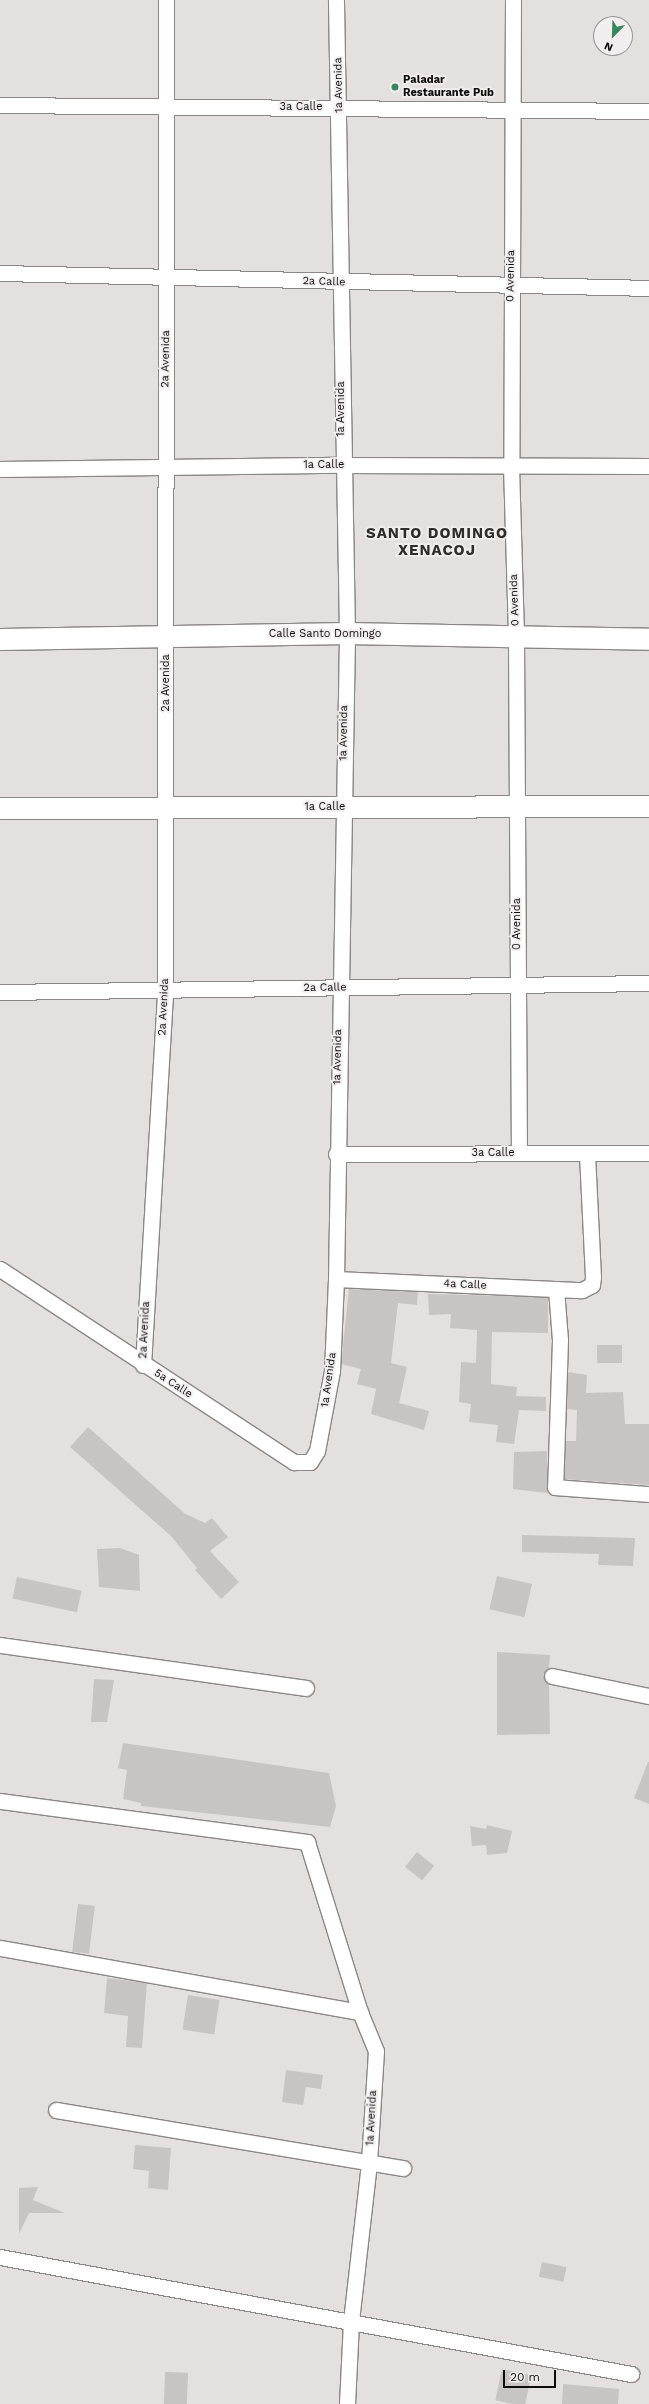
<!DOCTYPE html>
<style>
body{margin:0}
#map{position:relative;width:649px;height:2404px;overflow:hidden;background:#e5e0e0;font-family:"Work Sans",sans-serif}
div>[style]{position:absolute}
.building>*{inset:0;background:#c9c4c4;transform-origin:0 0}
.roads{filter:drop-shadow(1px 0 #8c8787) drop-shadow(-1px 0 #8c8787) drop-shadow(0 1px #8c8787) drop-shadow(0 -1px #8c8787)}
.street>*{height:15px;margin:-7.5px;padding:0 7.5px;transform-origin:7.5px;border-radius:7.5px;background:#fff}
.secondary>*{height:21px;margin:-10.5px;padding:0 10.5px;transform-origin:10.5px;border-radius:10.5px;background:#fff}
.dots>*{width:11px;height:11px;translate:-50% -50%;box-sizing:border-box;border:2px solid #f2edee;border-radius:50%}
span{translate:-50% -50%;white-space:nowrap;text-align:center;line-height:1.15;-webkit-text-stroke:3.5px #f2edee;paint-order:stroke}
.poi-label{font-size:11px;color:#0e0d0d;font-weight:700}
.left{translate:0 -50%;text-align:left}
.street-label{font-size:11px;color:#0e0d0d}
.district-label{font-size:15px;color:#302c2c;font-weight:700;letter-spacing:1px}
.north{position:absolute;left:593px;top:16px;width:40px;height:40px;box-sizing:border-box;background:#f2edee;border:1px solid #979394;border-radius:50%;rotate:203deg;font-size:11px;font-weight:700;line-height:16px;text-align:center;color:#0e0d0d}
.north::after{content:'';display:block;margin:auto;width:14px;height:18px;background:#34885b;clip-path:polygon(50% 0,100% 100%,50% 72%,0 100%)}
.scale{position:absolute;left:503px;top:2370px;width:53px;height:18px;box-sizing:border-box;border:2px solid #0e0d0d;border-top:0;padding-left:5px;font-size:12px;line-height:14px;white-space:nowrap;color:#0e0d0d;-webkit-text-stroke:3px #f2edee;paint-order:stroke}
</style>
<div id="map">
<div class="building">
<div style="clip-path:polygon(349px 1289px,418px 1292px,417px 1305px,398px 1303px,391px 1363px,407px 1367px,399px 1403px,429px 1411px,424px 1430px,371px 1414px,376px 1389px,357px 1384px,361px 1369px,341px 1364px)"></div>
<div style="clip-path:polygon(428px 1294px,548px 1297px,548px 1333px,492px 1332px,491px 1384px,517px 1387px,516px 1396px,546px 1397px,546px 1411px,519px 1410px,514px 1444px,496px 1442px,498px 1425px,469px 1422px,471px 1404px,459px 1402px,461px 1362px,476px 1363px,477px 1330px,450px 1328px,451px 1314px,429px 1315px)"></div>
<div style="left:597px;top:1345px;width:25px;height:18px"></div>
<div style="clip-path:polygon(568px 1372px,587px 1375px,586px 1393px,623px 1392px,625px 1424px,649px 1424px,649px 1485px,564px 1479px,566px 1441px,576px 1441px,577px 1410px,567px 1409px)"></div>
<div style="clip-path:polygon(88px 1427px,184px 1513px,205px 1523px,212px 1518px,228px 1537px,210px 1551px,239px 1582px,221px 1599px,195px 1570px,197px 1568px,171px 1536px,70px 1447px)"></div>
<div style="clip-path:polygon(547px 1451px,547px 1493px,513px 1489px,514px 1452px)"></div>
<div style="clip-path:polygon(522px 1535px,635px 1538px,633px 1566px,598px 1565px,599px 1554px,522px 1552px)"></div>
<div style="clip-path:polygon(120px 1548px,139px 1555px,140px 1591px,99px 1587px,97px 1549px)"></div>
<div style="left:497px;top:1576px;width:36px;height:34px;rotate:13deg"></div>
<div style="left:17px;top:1577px;width:66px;height:22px;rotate:12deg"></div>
<div style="clip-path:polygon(497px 1652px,550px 1655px,549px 1668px,543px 1675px,549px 1686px,550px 1734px,497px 1735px)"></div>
<div style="clip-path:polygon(94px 1679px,114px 1680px,107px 1722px,91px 1722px)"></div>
<div style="clip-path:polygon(123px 1743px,329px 1773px,336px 1806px,330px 1827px,141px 1806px,141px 1803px,123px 1799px,127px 1770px,118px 1768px)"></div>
<div style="clip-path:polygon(648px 1762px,649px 1762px,649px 1804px,634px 1798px)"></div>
<div style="clip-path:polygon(487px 1825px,512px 1831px,507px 1853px,487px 1855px,486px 1845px,472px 1846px,470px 1826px,486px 1829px)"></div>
<div style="left:417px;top:1852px;width:22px;height:19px;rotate:39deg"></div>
<div style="left:78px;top:1904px;width:17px;height:48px;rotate:7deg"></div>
<div style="clip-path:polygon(107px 1978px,147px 1983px,142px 2048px,126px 2047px,128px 2016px,104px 2013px)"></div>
<div style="left:188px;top:1995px;width:32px;height:35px;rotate:9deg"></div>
<div style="clip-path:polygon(286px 2070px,323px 2075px,321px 2089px,306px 2087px,303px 2105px,282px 2102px)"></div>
<div style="clip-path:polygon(135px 2145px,171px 2148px,168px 2190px,148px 2188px,149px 2171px,133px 2169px)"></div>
<div style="clip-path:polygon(38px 2187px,33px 2200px,65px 2213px,29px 2213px,19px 2234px,19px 2188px)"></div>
<div style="left:542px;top:2262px;width:25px;height:15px;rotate:12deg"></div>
<div style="left:502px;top:2369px;width:30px;height:32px;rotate:12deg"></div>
<div style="left:165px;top:2372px;width:23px;height:32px;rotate:2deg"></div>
<div style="clip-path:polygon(563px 2384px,619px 2389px,618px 2404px,562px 2404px)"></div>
</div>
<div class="roads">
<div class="street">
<div style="left:513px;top:0;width:466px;rotate:90.2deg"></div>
<div style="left:511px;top:466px;width:173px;rotate:88.3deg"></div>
<div style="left:516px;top:639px;width:514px;rotate:89.67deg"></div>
<div style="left:0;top:105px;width:649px;rotate:0.53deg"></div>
<div style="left:0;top:273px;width:649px;rotate:1.32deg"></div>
<div style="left:0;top:469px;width:341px;rotate:-0.7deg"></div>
<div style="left:341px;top:465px;width:308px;rotate:0.2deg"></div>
<div style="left:0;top:992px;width:649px;rotate:-0.79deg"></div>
<div style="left:336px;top:1154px;width:313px;rotate:-0.2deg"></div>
<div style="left:0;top:1269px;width:352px;rotate:33.3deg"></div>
<div style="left:294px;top:1462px;width:16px"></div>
<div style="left:310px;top:1462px;width:13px;rotate:-58deg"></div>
<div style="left:317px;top:1451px;width:81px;rotate:-79.4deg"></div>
<div style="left:332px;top:1371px;width:92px;rotate:-87.5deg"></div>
<div style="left:336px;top:1279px;width:646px;rotate:-89.02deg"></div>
<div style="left:347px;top:633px;width:633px;rotate:-91deg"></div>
<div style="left:336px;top:1279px;width:246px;rotate:2.6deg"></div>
<div style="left:582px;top:1290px;width:11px;rotate:-27deg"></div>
<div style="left:592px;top:1285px;width:8px;rotate:-83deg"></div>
<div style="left:593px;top:1277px;width:123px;rotate:-92.8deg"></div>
<div style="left:556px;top:1289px;width:51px;rotate:85.5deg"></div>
<div style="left:560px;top:1340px;width:147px;rotate:91.9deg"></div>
<div style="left:555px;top:1487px;width:94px;rotate:4.3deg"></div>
<div style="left:143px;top:1365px;width:376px;rotate:-86.6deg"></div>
<div style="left:165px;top:990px;width:990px;rotate:-89.94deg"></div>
<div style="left:0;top:1645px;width:309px;rotate:8deg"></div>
<div style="left:552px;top:1676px;width:99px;rotate:11.7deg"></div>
<div style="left:0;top:1801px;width:310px;rotate:7.6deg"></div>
<div style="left:307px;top:1842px;width:178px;rotate:72.7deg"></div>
<div style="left:360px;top:2012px;width:42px;rotate:67.7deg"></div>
<div style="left:376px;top:2051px;width:112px;rotate:93.6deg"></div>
<div style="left:369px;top:2163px;width:160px;rotate:96.5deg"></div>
<div style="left:351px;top:2322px;width:82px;rotate:92.8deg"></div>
<div style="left:0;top:1948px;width:366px;rotate:10.1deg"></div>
<div style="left:56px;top:2110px;width:352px;rotate:9.5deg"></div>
<div style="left:0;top:2257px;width:642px;rotate:10.5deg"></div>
</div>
<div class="secondary">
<div style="left:0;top:639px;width:347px;rotate:-1deg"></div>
<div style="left:347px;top:633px;width:302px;rotate:1.1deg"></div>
<div style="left:0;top:808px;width:649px;rotate:-0.18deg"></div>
</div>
</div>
<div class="dots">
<div style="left:395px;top:87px;background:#34885b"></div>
</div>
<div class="poi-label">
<span class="left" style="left:403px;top:87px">Paladar<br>Restaurante Pub</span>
</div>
<div class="street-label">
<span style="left:339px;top:85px;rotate:-91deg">1a Avenida</span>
<span style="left:301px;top:107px">3a Calle</span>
<span style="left:511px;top:276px;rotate:-89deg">0 Avenida</span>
<span style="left:324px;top:282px;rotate:2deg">2a Calle</span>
<span style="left:166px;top:359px;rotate:-89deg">2a Avenida</span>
<span style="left:341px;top:409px;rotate:-90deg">1a Avenida</span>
<span style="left:324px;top:465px">1a Calle</span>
<span style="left:515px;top:600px;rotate:-92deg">0 Avenida</span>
<span style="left:325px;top:634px">Calle Santo Domingo</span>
<span style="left:166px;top:683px;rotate:-90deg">2a Avenida</span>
<span style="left:344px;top:733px;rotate:-89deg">1a Avenida</span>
<span style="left:325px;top:807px">1a Calle</span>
<span style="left:517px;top:924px;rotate:-90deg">0 Avenida</span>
<span style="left:325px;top:988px;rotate:-1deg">2a Calle</span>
<span style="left:164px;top:1007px;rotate:-87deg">2a Avenida</span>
<span style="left:338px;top:1057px;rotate:-89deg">1a Avenida</span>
<span style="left:493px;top:1153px">3a Calle</span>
<span style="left:465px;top:1285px;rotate:3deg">4a Calle</span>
<span style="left:145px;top:1330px;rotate:-87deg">2a Avenida</span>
<span style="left:329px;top:1380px;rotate:-82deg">1a Avenida</span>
<span style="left:173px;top:1384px;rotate:33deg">5a Calle</span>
<span style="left:372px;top:2118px;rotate:-87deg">1a Avenida</span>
</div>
<div class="district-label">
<span style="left:437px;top:542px">SANTO DOMINGO<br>XENACOJ</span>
</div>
<div class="north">N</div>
<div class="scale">20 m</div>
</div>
